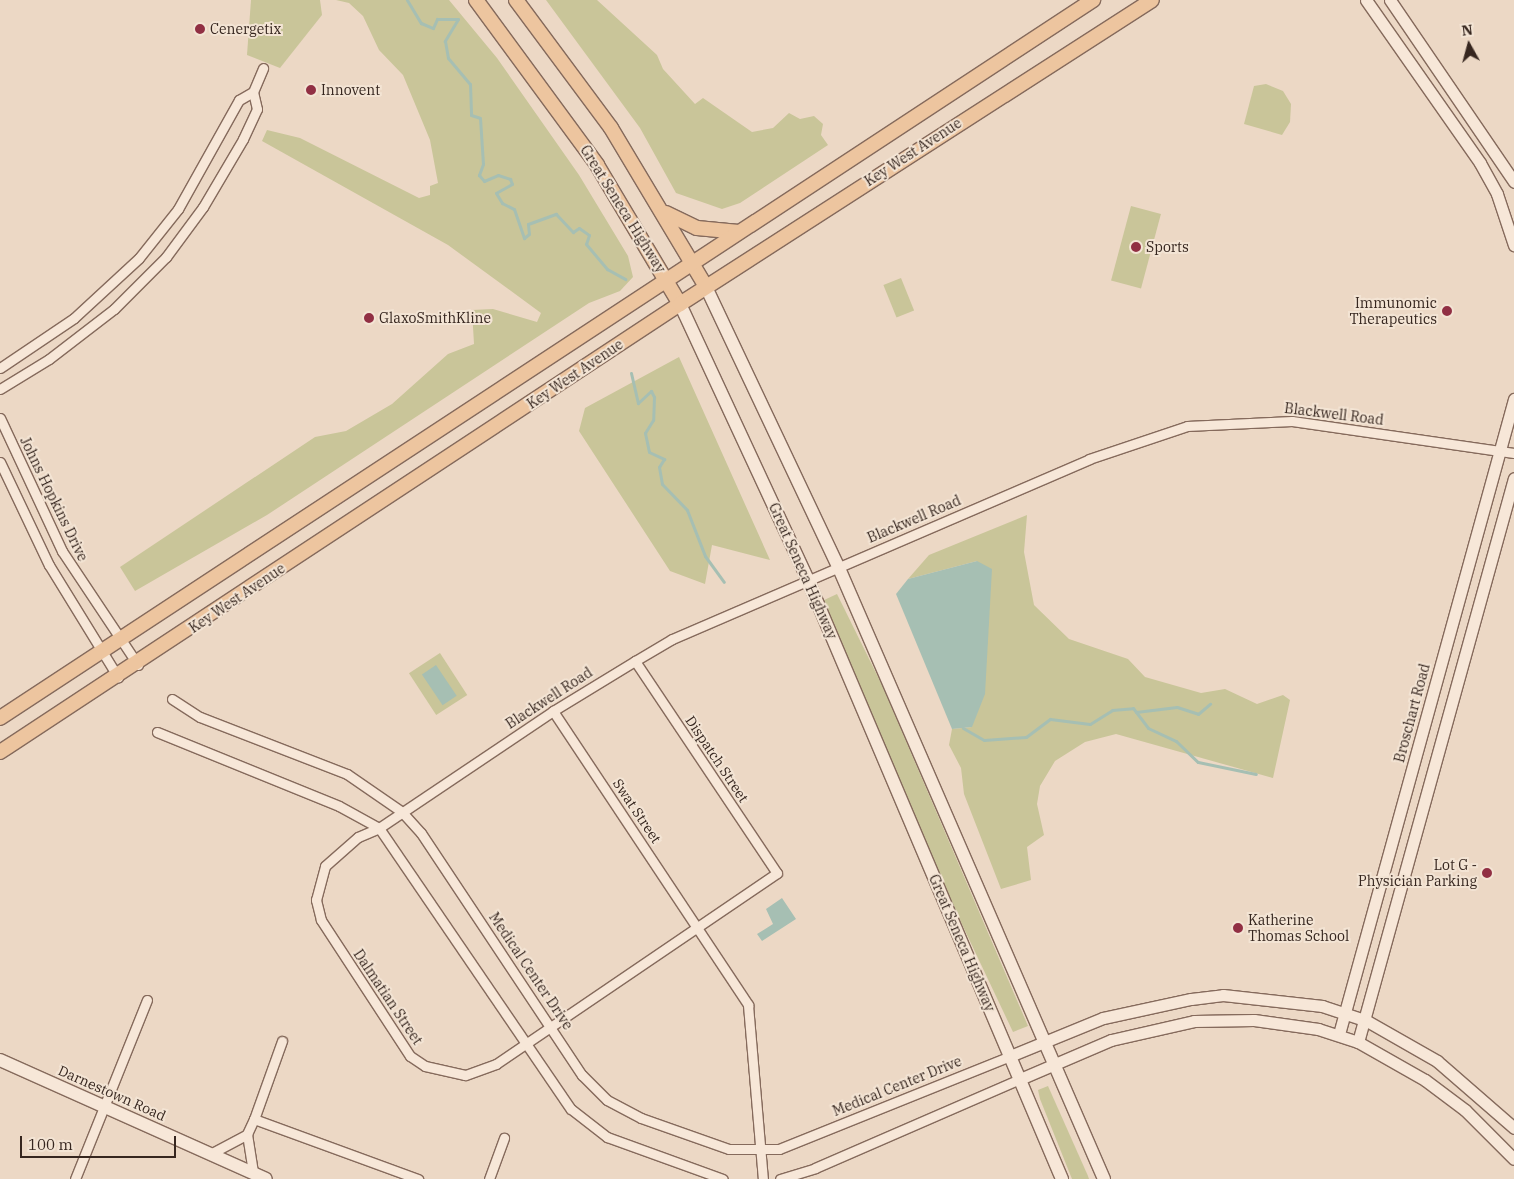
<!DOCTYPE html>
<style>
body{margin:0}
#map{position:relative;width:1514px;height:1179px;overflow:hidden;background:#ecd8c5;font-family:"IBM Plex Serif",serif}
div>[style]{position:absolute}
.green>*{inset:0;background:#c9c599;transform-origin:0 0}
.water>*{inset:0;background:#a6bfb3;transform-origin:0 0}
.stream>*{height:3px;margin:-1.5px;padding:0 1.5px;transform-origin:1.5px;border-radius:1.5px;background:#a6bfb3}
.roads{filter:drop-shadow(1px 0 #856a5c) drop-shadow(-1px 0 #856a5c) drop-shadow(0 1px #856a5c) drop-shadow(0 -1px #856a5c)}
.minor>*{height:9px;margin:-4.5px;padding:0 4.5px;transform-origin:4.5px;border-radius:4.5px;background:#f7e7d8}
.tertiary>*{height:11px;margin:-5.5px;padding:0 5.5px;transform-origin:5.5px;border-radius:5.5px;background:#f7e7d8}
.secondary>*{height:12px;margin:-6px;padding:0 6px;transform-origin:6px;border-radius:6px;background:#f7e7d8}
.primary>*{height:14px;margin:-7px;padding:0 7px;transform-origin:7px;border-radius:7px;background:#edc59f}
.dots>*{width:14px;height:14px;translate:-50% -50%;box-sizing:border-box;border:2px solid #f3e4d4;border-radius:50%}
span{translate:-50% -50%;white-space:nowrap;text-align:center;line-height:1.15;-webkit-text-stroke:4px #f3e4d4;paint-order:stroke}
.poi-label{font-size:14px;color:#36261f}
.left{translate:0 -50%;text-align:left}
.right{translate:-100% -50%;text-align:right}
.street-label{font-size:14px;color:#36261f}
.north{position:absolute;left:1444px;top:20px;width:50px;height:50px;-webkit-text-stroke:4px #f3e4d4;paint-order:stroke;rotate:353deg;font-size:14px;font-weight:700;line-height:20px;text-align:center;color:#36261f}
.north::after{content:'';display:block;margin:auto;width:18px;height:22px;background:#36261f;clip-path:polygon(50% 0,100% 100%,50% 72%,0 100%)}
.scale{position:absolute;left:20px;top:1136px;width:156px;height:22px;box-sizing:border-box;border:2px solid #36261f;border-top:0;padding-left:6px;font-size:15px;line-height:18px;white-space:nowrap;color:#36261f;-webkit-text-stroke:4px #f3e4d4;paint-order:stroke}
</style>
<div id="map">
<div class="green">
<div style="clip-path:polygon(251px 0,320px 0,322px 15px,280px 68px,247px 55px)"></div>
<div style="clip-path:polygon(336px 0,449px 0,497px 58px,579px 175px,628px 256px,633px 277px,620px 291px,589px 303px,267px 515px,135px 591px,120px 567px,315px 437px,346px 431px,392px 404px,448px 354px,474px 344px,472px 310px,493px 309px,537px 322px,541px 313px,448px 245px,262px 141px,267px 130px,300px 138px,419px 198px,430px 195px,430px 186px,438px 183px,430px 140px,403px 75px,379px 50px,363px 16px,349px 3px)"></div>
<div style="clip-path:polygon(546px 0,597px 0,657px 55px,663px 69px,695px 104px,703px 98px,752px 132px,773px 128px,789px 113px,800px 119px,814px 116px,823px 124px,821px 135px,828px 145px,740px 203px,722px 209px,676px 193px,640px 128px)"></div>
<div style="clip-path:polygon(1266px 84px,1283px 91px,1291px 104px,1290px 122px,1282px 135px,1244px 124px,1254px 86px)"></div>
<div style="left:1131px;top:206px;width:31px;height:77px;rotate:15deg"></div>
<div style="left:901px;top:278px;width:35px;height:19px;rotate:68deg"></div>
<div style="clip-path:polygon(679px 357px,770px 560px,712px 545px,705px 584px,670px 571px,579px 431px,585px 408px)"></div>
<div style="clip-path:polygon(1027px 515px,1024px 552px,1034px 605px,1069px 639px,1128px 659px,1145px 677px,1201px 693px,1225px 689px,1257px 704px,1283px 695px,1290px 700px,1273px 778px,1116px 734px,1085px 742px,1055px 761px,1040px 786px,1037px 804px,1044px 835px,1027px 847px,1031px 880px,1001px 889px,964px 794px,961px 768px,949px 745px,952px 729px,972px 727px,977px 561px,908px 579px,929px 555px)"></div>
<div style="clip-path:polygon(837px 594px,882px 685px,1028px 1026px,1013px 1032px,950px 899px,822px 601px)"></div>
<div style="left:440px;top:653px;width:50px;height:37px;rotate:57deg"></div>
<div style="clip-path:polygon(1048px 1086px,1088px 1176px,1089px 1179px,1072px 1179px,1040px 1099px,1038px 1090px)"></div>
</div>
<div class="water">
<div style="clip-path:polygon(977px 561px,992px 569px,985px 694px,972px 727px,952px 729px,896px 594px,908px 579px)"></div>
<div style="left:436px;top:665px;width:37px;height:17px;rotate:56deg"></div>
<div style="clip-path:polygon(782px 898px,796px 919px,762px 941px,757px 934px,773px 924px,766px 909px)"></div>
</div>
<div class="stream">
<div style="left:407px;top:0;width:27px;rotate:59deg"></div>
<div style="left:421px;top:23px;width:13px;rotate:23deg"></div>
<div style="left:433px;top:28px;width:10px;rotate:-66deg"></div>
<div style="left:437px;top:19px;width:21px"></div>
<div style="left:458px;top:19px;width:26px;rotate:121deg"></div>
<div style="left:445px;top:41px;width:17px;rotate:80deg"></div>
<div style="left:448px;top:58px;width:34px;rotate:50deg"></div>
<div style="left:470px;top:84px;width:31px;rotate:88deg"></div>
<div style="left:471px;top:115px;width:9px;rotate:18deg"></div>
<div style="left:480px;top:118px;width:46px;rotate:86.3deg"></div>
<div style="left:483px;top:164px;width:12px;rotate:110deg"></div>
<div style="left:479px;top:175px;width:8px;rotate:50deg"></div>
<div style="left:484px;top:181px;width:15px;rotate:-23deg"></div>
<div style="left:498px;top:175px;width:13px;rotate:18deg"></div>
<div style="left:510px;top:179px;width:5px;rotate:68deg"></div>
<div style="left:512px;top:184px;width:18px;rotate:151deg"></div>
<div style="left:496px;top:193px;width:12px;rotate:59deg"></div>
<div style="left:502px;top:203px;width:13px;rotate:27deg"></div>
<div style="left:514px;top:209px;width:31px;rotate:71deg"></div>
<div style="left:524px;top:238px;width:6px;rotate:-39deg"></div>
<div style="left:529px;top:234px;width:10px;rotate:-96deg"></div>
<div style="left:528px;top:224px;width:30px;rotate:-20deg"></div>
<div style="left:556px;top:214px;width:25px;rotate:47deg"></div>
<div style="left:573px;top:232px;width:7px;rotate:-34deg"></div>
<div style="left:579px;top:228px;width:12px;rotate:35deg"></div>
<div style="left:589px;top:235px;width:9px;rotate:108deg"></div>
<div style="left:586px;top:244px;width:33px;rotate:50deg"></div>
<div style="left:607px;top:269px;width:21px;rotate:29deg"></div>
<div style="left:631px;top:373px;width:31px;rotate:77deg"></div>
<div style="left:638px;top:403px;width:18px;rotate:-43deg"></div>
<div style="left:651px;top:391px;width:7px;rotate:63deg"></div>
<div style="left:654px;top:397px;width:23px;rotate:92deg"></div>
<div style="left:653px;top:420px;width:15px;rotate:122deg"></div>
<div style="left:645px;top:433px;width:19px;rotate:78deg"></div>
<div style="left:649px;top:452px;width:17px;rotate:25deg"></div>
<div style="left:664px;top:459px;width:9px;rotate:122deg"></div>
<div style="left:659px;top:467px;width:17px;rotate:80deg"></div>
<div style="left:662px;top:484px;width:36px;rotate:46deg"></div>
<div style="left:687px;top:510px;width:49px;rotate:68.6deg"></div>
<div style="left:705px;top:556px;width:32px;rotate:54deg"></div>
<div style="left:1136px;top:712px;width:41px;rotate:-7deg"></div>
<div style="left:1177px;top:707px;width:22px;rotate:18deg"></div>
<div style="left:1198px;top:714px;width:16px;rotate:-40deg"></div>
<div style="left:963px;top:728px;width:24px;rotate:30deg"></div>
<div style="left:984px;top:740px;width:42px;rotate:-4.1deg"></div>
<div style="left:1026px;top:737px;width:30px;rotate:-37deg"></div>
<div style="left:1050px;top:719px;width:40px;rotate:7.1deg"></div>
<div style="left:1090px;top:724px;width:26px;rotate:-32deg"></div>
<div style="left:1112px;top:710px;width:21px;rotate:-5deg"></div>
<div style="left:1133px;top:708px;width:25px;rotate:53deg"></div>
<div style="left:1148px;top:728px;width:31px;rotate:25deg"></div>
<div style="left:1176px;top:741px;width:30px;rotate:44deg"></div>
<div style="left:1198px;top:762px;width:59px;rotate:11.7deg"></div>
</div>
<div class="roads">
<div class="minor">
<div style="left:0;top:368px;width:89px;rotate:-34deg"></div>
<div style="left:74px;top:318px;width:88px;rotate:-42.7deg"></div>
<div style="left:139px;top:258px;width:63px;rotate:-51.5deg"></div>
<div style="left:178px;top:209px;width:125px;rotate:-60.8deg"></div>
<div style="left:239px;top:100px;width:16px;rotate:-30deg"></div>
<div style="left:0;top:389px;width:57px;rotate:-31.5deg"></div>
<div style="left:49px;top:359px;width:82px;rotate:-37.6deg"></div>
<div style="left:114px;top:309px;width:74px;rotate:-45deg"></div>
<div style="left:166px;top:257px;width:62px;rotate:-53.5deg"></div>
<div style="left:203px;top:207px;width:79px;rotate:-59.5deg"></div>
<div style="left:243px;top:139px;width:33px;rotate:-65deg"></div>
<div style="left:257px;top:109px;width:17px;rotate:-103deg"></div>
<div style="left:253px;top:92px;width:26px;rotate:-67deg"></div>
<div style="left:0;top:418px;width:147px;rotate:65deg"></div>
<div style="left:62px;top:551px;width:137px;rotate:56.3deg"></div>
<div style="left:0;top:462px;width:114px;rotate:64.6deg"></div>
<div style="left:49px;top:565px;width:132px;rotate:58.4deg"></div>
<div style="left:635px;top:661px;width:255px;rotate:56.2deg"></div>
<div style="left:777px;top:873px;width:340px;rotate:145.8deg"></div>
<div style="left:496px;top:1064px;width:33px;rotate:160deg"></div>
<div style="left:465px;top:1075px;width:41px;rotate:-167.3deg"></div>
<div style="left:425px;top:1066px;width:18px;rotate:-146deg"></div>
<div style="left:410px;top:1056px;width:163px;rotate:-123.2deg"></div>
<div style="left:321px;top:920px;width:21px;rotate:-104deg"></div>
<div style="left:316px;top:900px;width:35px;rotate:-75deg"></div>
<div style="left:325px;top:866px;width:44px;rotate:-41.3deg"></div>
<div style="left:358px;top:837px;width:23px;rotate:-23deg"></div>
<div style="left:379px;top:828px;width:210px;rotate:-33.9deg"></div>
<div style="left:553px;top:711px;width:96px;rotate:-31.4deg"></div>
<div style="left:635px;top:661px;width:43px;rotate:-30.7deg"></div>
<div style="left:672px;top:639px;width:454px;rotate:-23.3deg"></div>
<div style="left:1089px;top:459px;width:103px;rotate:-18.6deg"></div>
<div style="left:1187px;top:426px;width:105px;rotate:-2.7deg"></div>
<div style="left:1292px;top:421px;width:224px;rotate:8.2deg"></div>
<div style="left:172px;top:699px;width:33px;rotate:33deg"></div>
<div style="left:200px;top:717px;width:158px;rotate:21.2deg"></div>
<div style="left:347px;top:774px;width:67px;rotate:34.6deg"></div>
<div style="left:402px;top:812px;width:28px;rotate:48deg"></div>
<div style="left:421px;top:833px;width:291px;rotate:56.4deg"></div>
<div style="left:582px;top:1075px;width:35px;rotate:45deg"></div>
<div style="left:607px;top:1100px;width:38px;rotate:28deg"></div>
<div style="left:641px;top:1118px;width:93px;rotate:19.4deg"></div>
<div style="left:729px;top:1149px;width:50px"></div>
<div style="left:779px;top:1149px;width:249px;rotate:-21.9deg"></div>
<div style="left:553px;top:711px;width:353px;rotate:56.4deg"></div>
<div style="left:748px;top:1005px;width:175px;rotate:85.1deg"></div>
<div style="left:157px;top:732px;width:196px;rotate:22.1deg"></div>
<div style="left:339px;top:806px;width:46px;rotate:28.8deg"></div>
<div style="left:379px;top:828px;width:340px;rotate:55.7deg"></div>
<div style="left:571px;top:1109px;width:46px;rotate:37.9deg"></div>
<div style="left:607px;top:1137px;width:123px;rotate:19.9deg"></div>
<div style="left:282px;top:1041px;width:83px;rotate:109.7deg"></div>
<div style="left:254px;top:1119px;width:175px;rotate:20.1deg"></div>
<div style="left:212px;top:1153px;width:40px;rotate:-28deg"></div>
<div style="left:253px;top:1172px;width:38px;rotate:-99deg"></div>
<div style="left:247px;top:1134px;width:17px;rotate:-65deg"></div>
<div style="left:75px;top:1179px;width:193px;rotate:-68.1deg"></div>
<div style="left:489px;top:1179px;width:44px;rotate:-69.9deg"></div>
<div style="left:780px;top:1179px;width:37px;rotate:-17deg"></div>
<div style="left:815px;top:1168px;width:223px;rotate:-23.5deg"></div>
</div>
<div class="tertiary">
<div style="left:1366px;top:0;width:199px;rotate:55deg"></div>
<div style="left:1480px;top:163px;width:35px;rotate:61deg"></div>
<div style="left:1497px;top:194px;width:54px;rotate:71.6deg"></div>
<div style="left:1390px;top:0;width:220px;rotate:55.7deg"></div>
<div style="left:1339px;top:1034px;width:659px;rotate:-74.59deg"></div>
<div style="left:1358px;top:1042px;width:585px;rotate:-74.54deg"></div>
<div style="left:1010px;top:1056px;width:100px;rotate:-22.2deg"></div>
<div style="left:1103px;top:1018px;width:90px;rotate:-12.2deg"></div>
<div style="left:1191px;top:999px;width:32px;rotate:-7deg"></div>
<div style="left:1223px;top:995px;width:100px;rotate:6.3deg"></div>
<div style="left:1322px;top:1006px;width:47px;rotate:18.4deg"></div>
<div style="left:1367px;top:1021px;width:81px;rotate:29.7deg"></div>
<div style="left:1437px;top:1061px;width:102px;rotate:41deg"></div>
<div style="left:1020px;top:1079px;width:99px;rotate:-23.2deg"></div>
<div style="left:1111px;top:1040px;width:85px;rotate:-12.9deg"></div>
<div style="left:1194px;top:1021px;width:60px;rotate:-1deg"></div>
<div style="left:1254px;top:1020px;width:65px;rotate:8deg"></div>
<div style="left:1318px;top:1029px;width:42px;rotate:18deg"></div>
<div style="left:1358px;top:1042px;width:77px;rotate:29.6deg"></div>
<div style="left:1425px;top:1080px;width:50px;rotate:36.9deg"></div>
<div style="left:1465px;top:1110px;width:69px;rotate:45deg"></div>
</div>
<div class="secondary">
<div style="left:706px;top:287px;width:309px;rotate:64.7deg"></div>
<div style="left:838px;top:566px;width:668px;rotate:66.54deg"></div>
<div style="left:680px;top:304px;width:302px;rotate:65.1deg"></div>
<div style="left:807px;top:578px;width:653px;rotate:67.01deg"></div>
<div style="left:0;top:1060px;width:291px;rotate:24.1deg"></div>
</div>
<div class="primary">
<div style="left:476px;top:0;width:205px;rotate:53.7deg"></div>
<div style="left:597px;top:165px;width:162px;rotate:59.2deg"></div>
<div style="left:516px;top:0;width:159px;rotate:53.4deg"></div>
<div style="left:611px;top:128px;width:185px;rotate:59.1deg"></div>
<div style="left:666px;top:213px;width:34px;rotate:26deg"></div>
<div style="left:697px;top:228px;width:42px;rotate:5.4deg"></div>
<div style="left:0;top:718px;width:1308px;rotate:-33.3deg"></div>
<div style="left:0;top:752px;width:814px;rotate:-33.38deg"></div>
<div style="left:680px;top:304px;width:561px;rotate:-32.78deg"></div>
</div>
</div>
<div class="dots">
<div style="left:200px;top:29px;background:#912f43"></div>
<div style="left:311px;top:90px;background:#912f43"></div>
<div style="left:1136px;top:247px;background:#912f43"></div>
<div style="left:1447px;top:311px;background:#912f43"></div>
<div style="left:369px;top:318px;background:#912f43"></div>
<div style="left:1487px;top:873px;background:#912f43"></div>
<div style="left:1238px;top:928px;background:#912f43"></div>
</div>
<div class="poi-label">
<span class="left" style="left:210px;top:29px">Cenergetix</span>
<span class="left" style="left:321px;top:90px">Innovent</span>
<span class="left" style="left:1146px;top:247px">Sports</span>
<span class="right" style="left:1437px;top:311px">Immunomic<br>Therapeutics</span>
<span class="left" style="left:379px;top:318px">GlaxoSmithKline</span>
<span class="right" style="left:1477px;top:873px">Lot G -<br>Physician Parking</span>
<span class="left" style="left:1248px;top:928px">Katherine<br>Thomas School</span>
</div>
<div class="street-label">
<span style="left:913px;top:152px;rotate:-33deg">Key West Avenue</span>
<span style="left:623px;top:209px;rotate:58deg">Great Seneca Highway</span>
<span style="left:575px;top:374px;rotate:-34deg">Key West Avenue</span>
<span style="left:1334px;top:414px;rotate:7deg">Blackwell Road</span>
<span style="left:54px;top:499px;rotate:64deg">Johns Hopkins Drive</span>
<span style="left:914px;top:519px;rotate:-23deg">Blackwell Road</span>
<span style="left:803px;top:571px;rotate:66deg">Great Seneca Highway</span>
<span style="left:237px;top:598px;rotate:-34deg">Key West Avenue</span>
<span style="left:549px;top:698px;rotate:-33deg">Blackwell Road</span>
<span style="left:1412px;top:713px;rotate:-75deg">Broschart Road</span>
<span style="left:717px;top:759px;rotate:56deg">Dispatch Street</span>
<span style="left:637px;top:811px;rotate:56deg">Swat Street</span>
<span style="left:962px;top:943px;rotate:67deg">Great Seneca Highway</span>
<span style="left:531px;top:971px;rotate:56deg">Medical Center Drive</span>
<span style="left:388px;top:997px;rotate:56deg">Dalmatian Street</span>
<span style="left:897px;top:1086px;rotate:-22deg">Medical Center Drive</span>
<span style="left:112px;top:1093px;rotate:24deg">Darnestown Road</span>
</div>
<div class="north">N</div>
<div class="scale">100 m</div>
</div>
